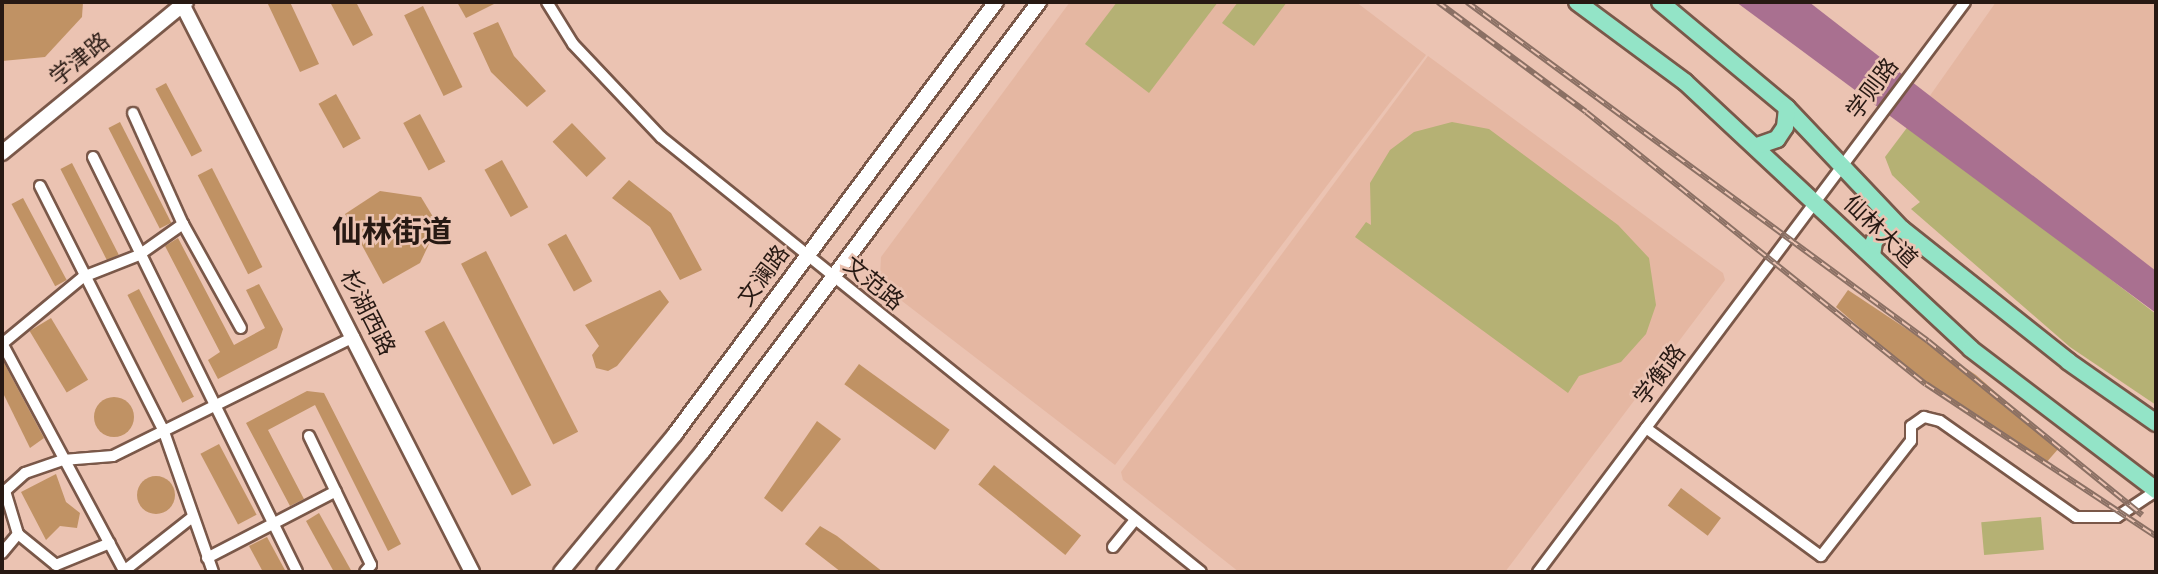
<!DOCTYPE html>
<meta charset="utf-8">
<style>
body{margin:0}
#map{position:relative;width:2158px;height:574px;overflow:hidden;background:#ebc3b2;font-family:"Roboto Condensed","Noto Sans SC",sans-serif}
div>[style]{position:absolute}
.built>*{inset:0;background:#e5b7a2}
.green>*{inset:0;background:#b5b174;transform-origin:0 0}
.water>*{inset:0;background:#a97090}
.building>*{inset:0;background:#c09264;transform-origin:0 0}
.round{border-radius:50%}
.roads{filter:drop-shadow(2px 0 #7a5849) drop-shadow(-2px 0 #7a5849) drop-shadow(0 2px #7a5849) drop-shadow(0 -2px #7a5849)}
.street>*{height:10px;margin:-5px;padding:0 5px;transform-origin:5px;border-radius:5px;background:#fff}
.secondary>*{height:14px;margin:-7px;padding:0 7px;transform-origin:7px;border-radius:7px;background:#fff}
.primary>*{height:16px;margin:-8px;padding:0 8px;transform-origin:8px;border-radius:8px;background:#93e4c7}
.rail>*{height:6px;margin-top:-3px;transform-origin:0;background:repeating-linear-gradient(90deg,#ebc3b2 0 10px,#8b7064 0 20px);box-sizing:border-box;border-block:2px solid #8b7064}
span{translate:-50% -50%;white-space:nowrap;text-align:center;line-height:1.15;-webkit-text-stroke:5px #ebc3b2;paint-order:stroke}
.street-label{font-size:23px;color:#271913}
.district-label{font-size:30px;color:#271913;font-weight:700}
.frame{position:absolute;inset:0;border:4px solid #271913;pointer-events:none}
</style>
<div id="map">
<div class="built">
<div style="clip-path:polygon(1070px 2px,1356px 2px,1426px 55px,1115px 465px,889px 291px,880px 277px,881px 257px)"></div>
<div style="clip-path:polygon(1996px 2px,2156px 2px,2156px 279px,1929px 97px)"></div>
<div style="clip-path:polygon(1428px 56px,1723px 273px,1725px 280px,1505px 572px,1239px 572px,1123px 480px,1121px 472px)"></div>
</div>
<div class="green">
<div style="clip-path:polygon(1117px 2px,1218px 2px,1149px 93px,1085px 44px)"></div>
<div style="clip-path:polygon(1238px 2px,1287px 2px,1254px 46px,1222px 23px)"></div>
<div style="clip-path:polygon(1452px 122px,1489px 129px,1618px 225px,1649px 258px,1656px 305px,1646px 334px,1621px 362px,1579px 376px,1568px 393px,1355px 237px,1366px 222px,1371px 225px,1370px 183px,1390px 150px,1414px 132px)"></div>
<div style="clip-path:polygon(1909px 125px,2156px 314px,2156px 405px,2070px 347px,1911px 209px,1920px 202px,1892px 175px,1885px 157px)"></div>
<div style="left:2041px;top:517px;width:33px;height:60px;rotate:85deg"></div>
</div>
<div class="water">
<div style="clip-path:polygon(1736px 2px,1809px 2px,2156px 271px,2156px 313px)"></div>
</div>
<div class="building">
<div style="clip-path:polygon(2px 2px,83px 2px,82px 17px,45px 57px,2px 61px)"></div>
<div style="clip-path:polygon(267px 2px,290px 2px,319px 64px,300px 72px)"></div>
<div style="clip-path:polygon(330px 2px,356px 2px,373px 35px,353px 46px)"></div>
<div style="clip-path:polygon(457px 2px,498px 2px,466px 18px)"></div>
<div style="left:423px;top:6px;width:90px;height:21px;rotate:64deg"></div>
<div style="clip-path:polygon(498px 22px,514px 56px,546px 91px,527px 107px,491px 72px,473px 33px)"></div>
<div style="left:166px;top:83px;width:77px;height:12px;rotate:62deg"></div>
<div style="left:336px;top:94px;width:51px;height:20px;rotate:61deg"></div>
<div style="left:420px;top:114px;width:54px;height:19px;rotate:62deg"></div>
<div style="left:120px;top:122px;width:113px;height:13px;rotate:63deg"></div>
<div style="left:572px;top:123px;width:49px;height:27px;rotate:46deg"></div>
<div style="left:502px;top:160px;width:54px;height:20px;rotate:61deg"></div>
<div style="left:72px;top:163px;width:103px;height:13px;rotate:63deg"></div>
<div style="left:212px;top:168px;width:111px;height:16px;rotate:63deg"></div>
<div style="clip-path:polygon(629px 180px,671px 213px,702px 270px,680px 280px,650px 227px,612px 198px)"></div>
<div style="clip-path:polygon(380px 191px,421px 197px,438px 225px,420px 263px,383px 284px,345px 214px)"></div>
<div style="left:23px;top:198px;width:93px;height:13px;rotate:62deg"></div>
<div style="left:566px;top:234px;width:54px;height:21px;rotate:61deg"></div>
<div style="clip-path:polygon(178px 238px,234px 345px,265px 328px,246px 290px,259px 284px,283px 329px,277px 348px,218px 379px,208px 360px,220px 352px,165px 246px)"></div>
<div style="left:486px;top:251px;width:203px;height:28px;rotate:63deg"></div>
<div style="left:139px;top:289px;width:121px;height:13px;rotate:63deg"></div>
<div style="clip-path:polygon(660px 290px,669px 302px,617px 366px,608px 371px,596px 368px,592px 355px,599px 346px,585px 325px)"></div>
<div style="clip-path:polygon(1848px 290px,1976px 375px,2059px 448px,2045px 464px,1927px 386px,1836px 307px)"></div>
<div style="left:51px;top:318px;width:72px;height:25px;rotate:59deg"></div>
<div style="left:444px;top:321px;width:186px;height:22px;rotate:62deg"></div>
<div style="clip-path:polygon(2px 359px,44px 438px,30px 448px,2px 391px)"></div>
<div style="left:859px;top:364px;width:112px;height:25px;rotate:36deg"></div>
<div style="clip-path:polygon(307px 391px,324px 393px,401px 544px,388px 551px,315px 405px,268px 430px,304px 499px,290px 506px,246px 423px)"></div>
<div class="round" style="left:94px;top:397px;width:40px;height:40px"></div>
<div style="clip-path:polygon(817px 421px,841px 439px,782px 512px,764px 498px)"></div>
<div style="left:219px;top:444px;width:80px;height:21px;rotate:62deg"></div>
<div style="left:994px;top:465px;width:112px;height:25px;rotate:39deg"></div>
<div style="clip-path:polygon(56px 474px,66px 502px,80px 513px,77px 528px,60px 526px,46px 540px,21px 492px)"></div>
<div class="round" style="left:137px;top:476px;width:38px;height:38px"></div>
<div style="left:1681px;top:488px;width:50px;height:22px;rotate:37deg"></div>
<div style="clip-path:polygon(319px 513px,352px 572px,334px 572px,306px 521px)"></div>
<div style="clip-path:polygon(820px 526px,837px 536px,883px 572px,841px 572px,805px 544px)"></div>
<div style="clip-path:polygon(267px 537px,286px 572px,263px 572px,249px 546px)"></div>
</div>
<div class="roads">
<div class="street">
<div style="left:547px;top:2px;width:49px;rotate:58.2deg"></div>
<div style="left:573px;top:44px;width:128px;rotate:46.6deg"></div>
<div style="left:661px;top:137px;width:693px;rotate:38.85deg"></div>
<div style="left:133px;top:113px;width:122px;rotate:65.8deg"></div>
<div style="left:183px;top:224px;width:119px;rotate:60.9deg"></div>
<div style="left:93px;top:157px;width:462px;rotate:63.8deg"></div>
<div style="left:40px;top:186px;width:275px;rotate:63.2deg"></div>
<div style="left:164px;top:432px;width:148px;rotate:70.7deg"></div>
<div style="left:2px;top:343px;width:260px;rotate:61.8deg"></div>
<div style="left:2px;top:344px;width:105px;rotate:-39.6deg"></div>
<div style="left:83px;top:277px;width:60px;rotate:-21.4deg"></div>
<div style="left:139px;top:255px;width:54px;rotate:-35.2deg"></div>
<div style="left:1646px;top:428px;width:217px;rotate:36.2deg"></div>
<div style="left:1821px;top:556px;width:146px;rotate:-52deg"></div>
<div style="left:1911px;top:441px;width:15px;rotate:-90deg"></div>
<div style="left:1911px;top:426px;width:16px;rotate:-35deg"></div>
<div style="left:1924px;top:417px;width:16px;rotate:14deg"></div>
<div style="left:1940px;top:421px;width:166px;rotate:35.2deg"></div>
<div style="left:2076px;top:517px;width:41px"></div>
<div style="left:2117px;top:517px;width:47px;rotate:-33.7deg"></div>
<div style="left:309px;top:436px;width:143px;rotate:64.3deg"></div>
<div style="left:371px;top:565px;width:9px;rotate:131deg"></div>
<div style="left:18px;top:534px;width:49px;rotate:39.2deg"></div>
<div style="left:56px;top:565px;width:58px;rotate:-22.2deg"></div>
<div style="left:1113px;top:547px;width:35px;rotate:-51deg"></div>
<div style="left:2px;top:553px;width:25px;rotate:-50deg"></div>
<div style="left:18px;top:534px;width:45px;rotate:-106.8deg"></div>
<div style="left:5px;top:491px;width:27px;rotate:-42deg"></div>
<div style="left:25px;top:473px;width:40px;rotate:-18.9deg"></div>
<div style="left:63px;top:460px;width:50px;rotate:-4.6deg"></div>
<div style="left:113px;top:456px;width:269px;rotate:-26.3deg"></div>
<div style="left:207px;top:558px;width:145px;rotate:-27.4deg"></div>
<div style="left:124px;top:571px;width:85px;rotate:-38.3deg"></div>
<div style="left:1538px;top:572px;width:712px;rotate:-53.16deg"></div>
</div>
<div class="secondary">
<div style="left:181px;top:2px;width:640px;rotate:62.95deg"></div>
<div style="left:2px;top:153px;width:238px;rotate:-39.4deg"></div>
<div style="left:561px;top:572px;width:179px;rotate:-50.4deg"></div>
<div style="left:675px;top:434px;width:538px;rotate:-53.39deg"></div>
<div style="left:604px;top:572px;width:156px;rotate:-50.7deg"></div>
<div style="left:703px;top:451px;width:561px;rotate:-53.19deg"></div>
</div>
<div class="primary">
<div style="left:1577px;top:2px;width:134px;rotate:36.5deg"></div>
<div style="left:1685px;top:82px;width:391px;rotate:43deg"></div>
<div style="left:1971px;top:349px;width:233px;rotate:37.3deg"></div>
<div style="left:1660px;top:2px;width:165px;rotate:39.8deg"></div>
<div style="left:1787px;top:108px;width:167px;rotate:46.5deg"></div>
<div style="left:1902px;top:229px;width:213px;rotate:38.5deg"></div>
<div style="left:2069px;top:362px;width:106px;rotate:35deg"></div>
<div style="left:1757px;top:146px;width:21px;rotate:-19deg"></div>
<div style="left:1777px;top:139px;width:14px;rotate:-56deg"></div>
<div style="left:1785px;top:127px;width:19px;rotate:-84deg"></div>
<div style="left:1872px;top:256px;width:15px;rotate:-82deg"></div>
<div style="left:1874px;top:241px;width:12px;rotate:-42deg"></div>
<div style="left:1883px;top:233px;width:19px;rotate:-12deg"></div>
</div>
</div>
<div class="rail">
<div style="left:1438px;top:2px;width:184px;rotate:36.6deg"></div>
<div style="left:1586px;top:112px;width:435px;rotate:38.7deg"></div>
<div style="left:1926px;top:384px;width:276px;rotate:33.5deg"></div>
<div style="left:1467px;top:2px;width:572px;rotate:36.33deg"></div>
<div style="left:1928px;top:341px;width:276px;rotate:39.1deg"></div>
</div>
<div class="street-label">
<span style="left:80px;top:60px;rotate:-39deg">学津路</span>
<span style="left:1873px;top:89px;rotate:-53deg">学则路</span>
<span style="left:1880px;top:232px;rotate:44deg">仙林大道</span>
<span style="left:764px;top:276px;rotate:-53deg">文澜路</span>
<span style="left:873px;top:284px;rotate:39deg">文范路</span>
<span style="left:367px;top:313px;rotate:63deg">杉湖西路</span>
<span style="left:1660px;top:375px;rotate:-53deg">学衡路</span>
</div>
<div class="district-label">
<span style="left:392px;top:232px">仙林街道</span>
</div>
<div class="frame"></div>
</div>
